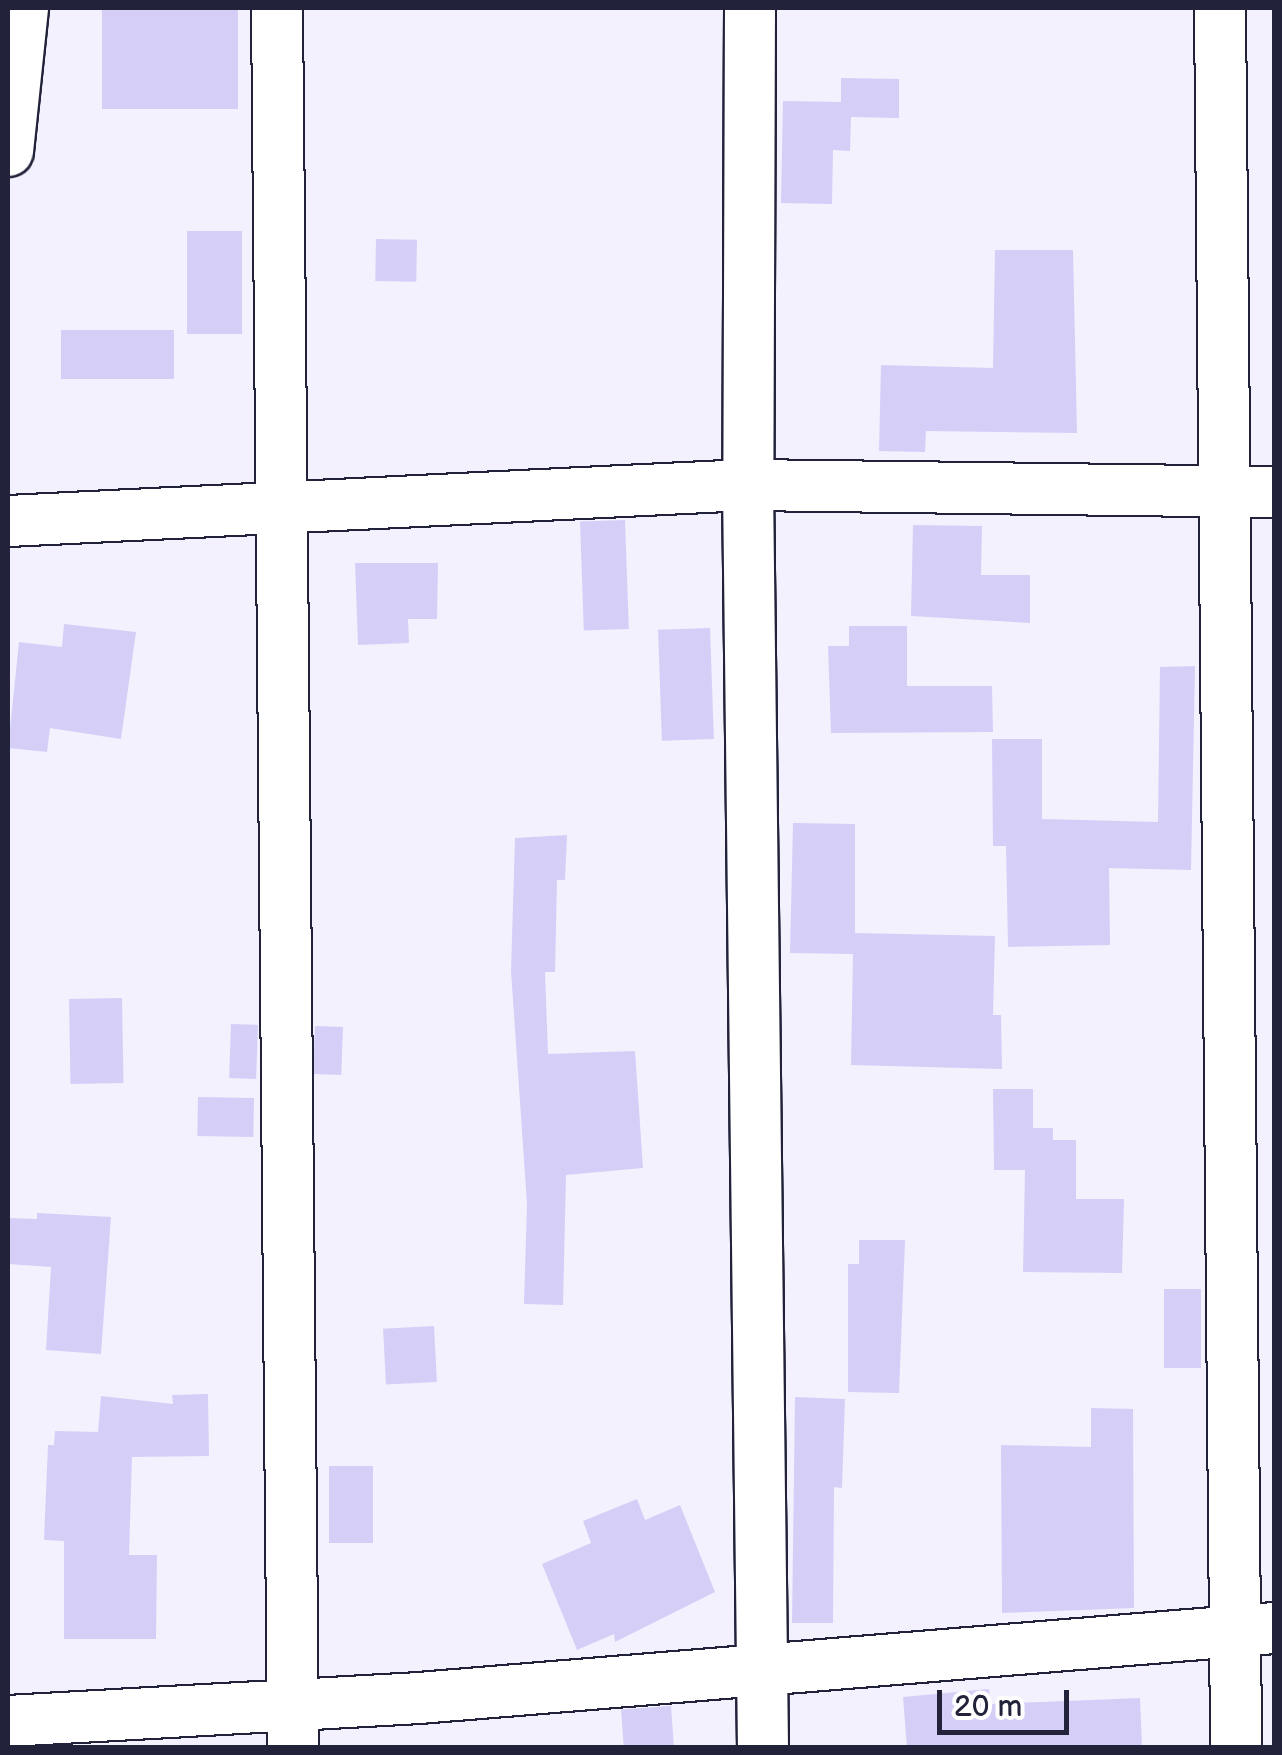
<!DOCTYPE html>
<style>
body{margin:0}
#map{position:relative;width:1282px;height:1755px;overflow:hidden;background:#f2f1fd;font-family:"Balsamiq Sans",sans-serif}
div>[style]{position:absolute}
.building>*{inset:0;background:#d5cff8;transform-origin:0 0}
.roads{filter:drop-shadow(2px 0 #22223b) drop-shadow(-2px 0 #22223b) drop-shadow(0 2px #22223b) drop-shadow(0 -2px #22223b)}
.minor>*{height:50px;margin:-25px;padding:0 25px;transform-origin:25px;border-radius:25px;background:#fff}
span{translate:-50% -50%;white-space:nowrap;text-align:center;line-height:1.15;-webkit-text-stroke:8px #fff;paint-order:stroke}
.frame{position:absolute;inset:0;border:10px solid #22223b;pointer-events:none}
.scale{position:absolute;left:937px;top:1690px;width:132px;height:45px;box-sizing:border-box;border:5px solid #22223b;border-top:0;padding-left:12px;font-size:30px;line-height:35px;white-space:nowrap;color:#22223b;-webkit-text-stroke:8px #fff;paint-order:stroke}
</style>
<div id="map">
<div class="building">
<div style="left:102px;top:8px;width:136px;height:101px"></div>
<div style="clip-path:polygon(841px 78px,899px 79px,899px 118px,851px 117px,850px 151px,833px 150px,832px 204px,781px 203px,783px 101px,841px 102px)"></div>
<div style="left:187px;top:231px;width:55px;height:103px"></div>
<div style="left:376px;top:239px;width:41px;height:42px;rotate:1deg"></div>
<div style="clip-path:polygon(995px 250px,1073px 250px,1077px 433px,926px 431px,925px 452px,879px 451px,881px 365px,993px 368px)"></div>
<div style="left:61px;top:330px;width:113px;height:49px"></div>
<div style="left:625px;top:520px;width:109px;height:45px;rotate:88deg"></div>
<div style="clip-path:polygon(913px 525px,982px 526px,981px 575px,1030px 575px,1030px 623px,911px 616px)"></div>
<div style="clip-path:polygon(355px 563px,438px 563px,437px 619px,408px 619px,409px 643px,358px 645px)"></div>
<div style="clip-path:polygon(64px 624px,136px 632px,121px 739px,50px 728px,47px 752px,8px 748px,19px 642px,62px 647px)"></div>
<div style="clip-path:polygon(849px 626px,907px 626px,907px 686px,992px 686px,993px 732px,831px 733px,828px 646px,849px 646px)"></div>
<div style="left:710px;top:628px;width:111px;height:52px;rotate:88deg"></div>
<div style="clip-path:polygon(1195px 666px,1191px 870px,1109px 868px,1110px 945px,1008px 947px,1006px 846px,993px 846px,992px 739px,1042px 739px,1042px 819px,1158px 822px,1160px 667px)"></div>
<div style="clip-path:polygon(793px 823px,855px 824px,855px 933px,995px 936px,993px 1015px,1001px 1015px,1002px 1069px,851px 1065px,853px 954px,790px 953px)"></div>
<div style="clip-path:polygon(567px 835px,565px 880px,557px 880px,555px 972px,545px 972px,548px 1054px,635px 1051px,643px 1168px,566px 1175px,563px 1305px,524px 1304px,527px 1204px,511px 971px,515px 838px)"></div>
<div style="left:122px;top:998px;width:85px;height:53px;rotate:89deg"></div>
<div style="left:231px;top:1024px;width:27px;height:54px;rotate:2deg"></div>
<div style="left:315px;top:1026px;width:28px;height:48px;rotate:2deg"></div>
<div style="clip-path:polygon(993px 1089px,1033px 1089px,1033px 1128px,1053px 1128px,1053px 1140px,1076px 1140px,1076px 1199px,1124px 1199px,1122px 1273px,1023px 1272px,1025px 1170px,994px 1170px)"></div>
<div style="left:198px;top:1097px;width:56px;height:39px;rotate:1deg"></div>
<div style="clip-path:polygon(37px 1213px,111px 1217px,101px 1354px,46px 1350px,51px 1267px,8px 1264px,8px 1218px,37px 1219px)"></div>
<div style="clip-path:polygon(859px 1240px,905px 1240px,899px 1393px,848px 1392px,848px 1264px,859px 1264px)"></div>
<div style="left:1164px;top:1289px;width:37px;height:79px"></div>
<div style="left:434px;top:1326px;width:56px;height:51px;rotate:87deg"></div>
<div style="clip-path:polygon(208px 1394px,209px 1456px,132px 1457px,129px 1555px,157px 1555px,156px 1639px,64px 1639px,64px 1541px,44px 1540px,48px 1445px,54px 1445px,55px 1431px,98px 1432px,101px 1396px,173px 1404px,172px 1395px)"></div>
<div style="clip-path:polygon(795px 1397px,845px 1399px,842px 1488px,834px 1487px,833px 1623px,792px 1623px)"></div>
<div style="clip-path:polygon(1091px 1408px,1133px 1409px,1134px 1608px,1002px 1613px,1001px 1445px,1091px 1447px)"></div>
<div style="left:329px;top:1466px;width:44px;height:77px"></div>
<div style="clip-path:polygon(637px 1499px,645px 1520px,680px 1505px,715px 1592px,615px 1642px,614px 1634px,577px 1650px,542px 1564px,591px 1543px,583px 1521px)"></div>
<div style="clip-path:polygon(989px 1689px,990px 1704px,1140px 1698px,1142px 1748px,907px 1748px,903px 1697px)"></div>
<div style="left:671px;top:1706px;width:39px;height:50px;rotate:86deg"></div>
</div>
<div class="roads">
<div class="minor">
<div style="left:277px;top:8px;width:1740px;rotate:89.47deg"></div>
<div style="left:750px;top:8px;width:477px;rotate:90.2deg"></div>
<div style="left:748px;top:485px;width:1263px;rotate:89.32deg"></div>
<div style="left:1220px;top:8px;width:1740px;rotate:89.47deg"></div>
<div style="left:8px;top:151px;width:144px;rotate:-84deg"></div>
<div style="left:8px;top:521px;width:741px;rotate:-2.79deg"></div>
<div style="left:748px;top:485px;width:526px;rotate:0.76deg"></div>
<div style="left:8px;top:1721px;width:412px;rotate:-3.2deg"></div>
<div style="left:419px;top:1698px;width:858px;rotate:-4.68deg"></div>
</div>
</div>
<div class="frame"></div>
<div class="scale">20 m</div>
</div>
